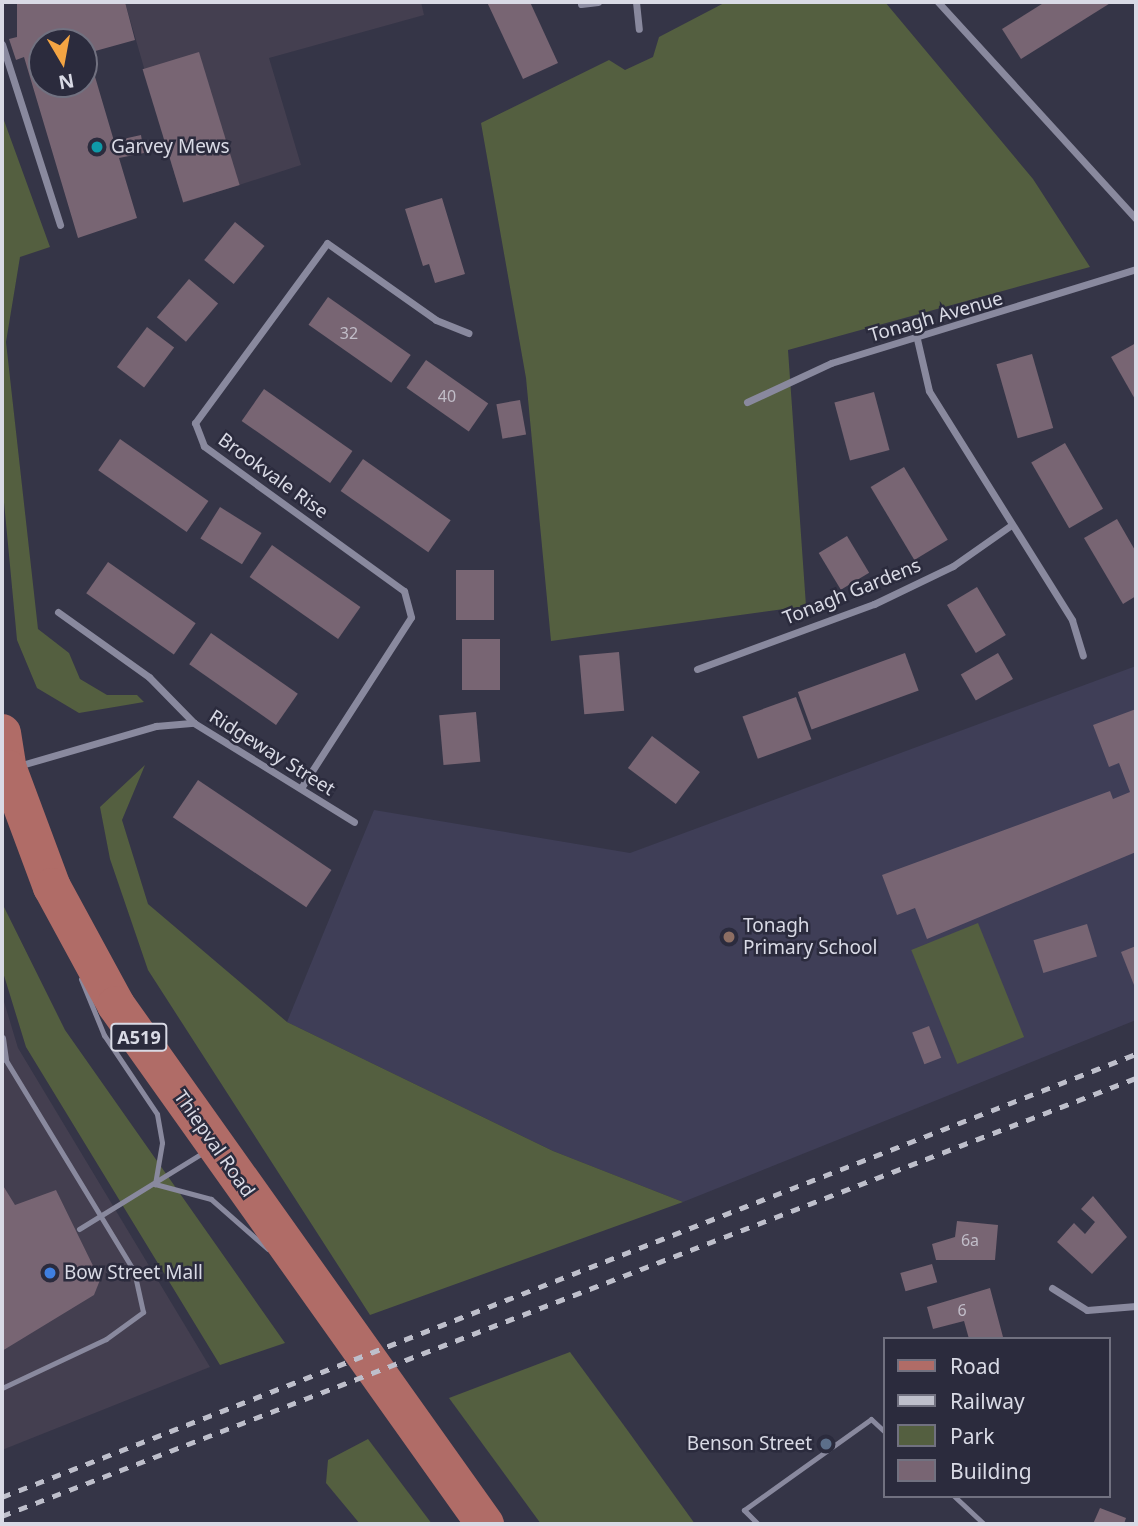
<!DOCTYPE html>
<style>
body{margin:0}
#map{position:relative;width:1138px;height:1526px;overflow:hidden;background:#353547;font-family:"Noto Sans",sans-serif}
div>[style]{position:absolute}
.commercial>*{inset:0;background:#443f50}
.built>*{inset:0;background:#3f3e57}
.green>*{inset:0;background:#545f40;transform-origin:0 0}
.building>*{inset:0;background:#786573;transform-origin:0 0}
.lane>*{height:5px;margin:-2.5px;padding:0 2.5px;transform-origin:2.5px;border-radius:2.5px;background:#89899e}
.street>*{height:7px;margin:-3.5px;padding:0 3.5px;transform-origin:3.5px;border-radius:3.5px;background:#89899e}
.primary>*{height:38px;margin:-19px;padding:0 19px;transform-origin:19px;border-radius:19px;background:#b06c67}
.rail>*{height:5px;margin-top:-2.5px;transform-origin:0;background:repeating-linear-gradient(90deg,#bebfcb 0 9px,transparent 0 18px)}
.dots>*{width:19px;height:19px;translate:-50% -50%;box-sizing:border-box;border:4px solid #2b2b3d;border-radius:50%}
span{translate:-50% -50%;white-space:nowrap;text-align:center;line-height:1.15;-webkit-text-stroke:5px #2b2b3d;paint-order:stroke}
.number-label{font-size:16px;color:#c1bdc8}
.number-label span{-webkit-text-stroke-width:0}
.shield-label span{padding:2px 5px;background:#2b2b3d;border:2px solid;border-radius:5px;-webkit-text-stroke-width:0}
.shield-label{font-size:18px;color:#d9dae5;font-weight:700}
.poi-label{font-size:19px;color:#d9dae5}
.left{translate:0 -50%;text-align:left}
.right{translate:-100% -50%;text-align:right}
.street-label{font-size:19px;color:#d9dae5}
.frame{position:absolute;inset:0;border:4px solid #d9dae5;pointer-events:none}
.legend{position:absolute;left:883px;top:1337px;width:228px;height:161px;box-sizing:border-box;background:#2b2b3d;border:2px solid #717180;margin:0;padding:9px 12px;list-style:none;font-size:21px;color:#d9dae5}
.legend li{display:flex;align-items:center;gap:14px;height:35px}
.legend b{width:35px;border:2px solid #717180}
.north{position:absolute;left:28px;top:28px;width:70px;height:70px;box-sizing:border-box;background:#2b2b3d;border:2px solid #717180;border-radius:50%;rotate:170deg;font-size:19px;font-weight:700;line-height:28px;text-align:center;color:#d9dae5}
.north::after{content:'';display:block;margin:auto;width:24px;height:32px;background:#f3a443;clip-path:polygon(50% 0,100% 100%,50% 72%,0 100%)}
</style>
<div id="map">
<div class="commercial">
<div style="clip-path:polygon(125px 2px,421px 2px,424px 15px,269px 58px,301px 165px,183px 203px)"></div>
<div style="clip-path:polygon(2px 995px,18px 1048px,210px 1367px,2px 1450px)"></div>
</div>
<div class="built">
<div style="clip-path:polygon(1136px 666px,1136px 1020px,683px 1202px,553px 1151px,287px 1022px,374px 810px,630px 853px)"></div>
</div>
<div class="green">
<div style="clip-path:polygon(726px 2px,885px 2px,1033px 179px,1090px 267px,788px 350px,806px 606px,551px 641px,526px 378px,481px 123px,609px 60px,625px 70px,653px 57px,659px 37px)"></div>
<div style="clip-path:polygon(2px 115px,50px 247px,20px 257px,6px 342px,38px 629px,69px 653px,80px 679px,107px 695px,137px 695px,144px 702px,79px 713px,37px 688px,17px 640px,2px 481px)"></div>
<div style="clip-path:polygon(145px 765px,122px 820px,148px 904px,287px 1022px,553px 1151px,683px 1202px,370px 1315px,148px 970px,110px 859px,100px 807px)"></div>
<div style="clip-path:polygon(2px 903px,65px 1030px,285px 1343px,220px 1365px,26px 1047px,2px 969px)"></div>
<div style="left:978px;top:923px;width:123px;height:72px;rotate:68deg"></div>
<div style="clip-path:polygon(570px 1352px,628px 1431px,695px 1524px,541px 1524px,449px 1398px)"></div>
<div style="clip-path:polygon(368px 1439px,432px 1524px,360px 1524px,326px 1483px,328px 1460px)"></div>
</div>
<div class="building">
<div style="clip-path:polygon(evenodd,17px 2px,125px 2px,135px 40px,88px 53px,114px 141px,141px 135px,144px 153px,119px 158px,137px 218px,78px 238px,24px 57px,16px 60px,9px 39px,17px 37px,17px 2px,42px 42px,84px 42px,84px 84px,42px 84px,42px 42px)"></div>
<div style="clip-path:polygon(487px 2px,530px 2px,558px 63px,523px 79px)"></div>
<div style="clip-path:polygon(1045px 2px,1112px 2px,1021px 59px,1002px 29px)"></div>
<div style="left:199px;top:52px;width:139px;height:59px;rotate:73deg"></div>
<div style="clip-path:polygon(442px 198px,465px 274px,435px 283px,429px 264px,423px 266px,405px 209px)"></div>
<div style="left:235px;top:222px;width:38px;height:49px;rotate:39deg"></div>
<div style="left:189px;top:279px;width:38px;height:50px;rotate:40deg"></div>
<div style="left:328px;top:297px;width:101px;height:34px;rotate:35deg"></div>
<div style="left:147px;top:327px;width:34px;height:50px;rotate:37deg"></div>
<div style="clip-path:polygon(1136px 343px,1136px 401px,1111px 357px)"></div>
<div style="left:1032px;top:354px;width:77px;height:37px;rotate:74deg"></div>
<div style="left:426px;top:360px;width:76px;height:34px;rotate:35deg"></div>
<div style="left:264px;top:389px;width:108px;height:39px;rotate:35deg"></div>
<div style="left:874px;top:392px;width:60px;height:41px;rotate:75deg"></div>
<div style="left:520px;top:400px;width:35px;height:24px;rotate:80deg"></div>
<div style="left:120px;top:439px;width:108px;height:38px;rotate:35deg"></div>
<div style="left:1065px;top:443px;width:76px;height:39px;rotate:60deg"></div>
<div style="left:363px;top:459px;width:107px;height:39px;rotate:35deg"></div>
<div style="left:904px;top:467px;width:85px;height:39px;rotate:59deg"></div>
<div style="left:220px;top:507px;width:49px;height:37px;rotate:32deg"></div>
<div style="clip-path:polygon(1117px 519px,1136px 552px,1136px 596px,1123px 604px,1084px 538px)"></div>
<div style="left:847px;top:536px;width:43px;height:33px;rotate:59deg"></div>
<div style="left:272px;top:545px;width:108px;height:39px;rotate:35deg"></div>
<div style="left:108px;top:562px;width:107px;height:38px;rotate:35deg"></div>
<div style="left:456px;top:570px;width:38px;height:50px"></div>
<div style="left:977px;top:587px;width:56px;height:35px;rotate:59deg"></div>
<div style="left:211px;top:633px;width:106px;height:38px;rotate:35deg"></div>
<div style="left:462px;top:639px;width:38px;height:51px"></div>
<div style="left:619px;top:652px;width:59px;height:40px;rotate:85deg"></div>
<div style="left:905px;top:653px;width:40px;height:114px;rotate:70deg"></div>
<div style="left:998px;top:653px;width:30px;height:43px;rotate:60deg"></div>
<div style="left:796px;top:697px;width:45px;height:57px;rotate:70deg"></div>
<div style="clip-path:polygon(1136px 709px,1136px 852px,927px 939px,915px 908px,897px 915px,882px 875px,1110px 791px,1113px 799px,1130px 792px,1119px 763px,1109px 767px,1093px 725px)"></div>
<div style="left:476px;top:712px;width:50px;height:37px;rotate:85deg"></div>
<div style="left:652px;top:736px;width:60px;height:40px;rotate:37deg"></div>
<div style="left:198px;top:780px;width:161px;height:45px;rotate:34deg"></div>
<div style="left:1087px;top:924px;width:34px;height:56px;rotate:73deg"></div>
<div style="clip-path:polygon(1136px 946px,1136px 990px,1121px 952px)"></div>
<div style="left:929px;top:1026px;width:34px;height:18px;rotate:69deg"></div>
<div style="clip-path:polygon(2px 1184px,15px 1205px,56px 1190px,100px 1280px,94px 1295px,2px 1351px)"></div>
<div style="clip-path:polygon(1093px 1196px,1127px 1237px,1092px 1274px,1057px 1242px,1074px 1223px,1085px 1234px,1095px 1222px,1081px 1209px)"></div>
<div style="clip-path:polygon(957px 1221px,998px 1225px,995px 1260px,936px 1260px,932px 1244px,955px 1237px)"></div>
<div style="left:932px;top:1264px;width:19px;height:33px;rotate:74deg"></div>
<div style="clip-path:polygon(990px 1288px,1003px 1337px,969px 1339px,964px 1321px,933px 1329px,927px 1307px)"></div>
<div style="clip-path:polygon(1100px 1508px,1126px 1518px,1124px 1524px,1093px 1524px)"></div>
</div>
<div class="lane">
<div style="left:81px;top:979px;width:61px;rotate:67.7deg"></div>
<div style="left:104px;top:1035px;width:95px;rotate:56.1deg"></div>
<div style="left:157px;top:1114px;width:29px;rotate:80deg"></div>
<div style="left:162px;top:1143px;width:42px;rotate:99.7deg"></div>
<div style="left:155px;top:1184px;width:58px;rotate:15deg"></div>
<div style="left:211px;top:1199px;width:76px;rotate:41.3deg"></div>
<div style="left:79px;top:1229px;width:147px;rotate:-31.6deg"></div>
<div style="left:2px;top:1388px;width:115px;rotate:-25.2deg"></div>
<div style="left:106px;top:1339px;width:46px;rotate:-36.1deg"></div>
<div style="left:143px;top:1312px;width:42px;rotate:-102.4deg"></div>
<div style="left:134px;top:1271px;width:248px;rotate:-121.3deg"></div>
<div style="left:954px;top:1496px;width:41px;rotate:43deg"></div>
<div style="left:758px;top:1524px;width:20px;rotate:-135deg"></div>
<div style="left:744px;top:1510px;width:156px;rotate:-35.6deg"></div>
<div style="left:871px;top:1419px;width:18px;rotate:43deg"></div>
</div>
<div class="street">
<div style="left:636px;top:2px;width:27px;rotate:84deg"></div>
<div style="left:938px;top:2px;width:294px;rotate:47.6deg"></div>
<div style="left:581px;top:4px;width:17px;rotate:-7deg"></div>
<div style="left:2px;top:44px;width:190px;rotate:72.2deg"></div>
<div style="left:917px;top:339px;width:53px;rotate:77deg"></div>
<div style="left:929px;top:391px;width:270px;rotate:58deg"></div>
<div style="left:1072px;top:620px;width:37px;rotate:73deg"></div>
<div style="left:747px;top:402px;width:93px;rotate:-24.9deg"></div>
<div style="left:831px;top:363px;width:319px;rotate:-17.1deg"></div>
<div style="left:58px;top:612px;width:112px;rotate:35.5deg"></div>
<div style="left:149px;top:677px;width:64px;rotate:45.6deg"></div>
<div style="left:697px;top:669px;width:189px;rotate:-20.2deg"></div>
<div style="left:874px;top:604px;width:88px;rotate:-25.7deg"></div>
<div style="left:953px;top:566px;width:70px;rotate:-35.1deg"></div>
<div style="left:18px;top:766px;width:144px;rotate:-16.2deg"></div>
<div style="left:156px;top:726px;width:38px;rotate:-5deg"></div>
<div style="left:194px;top:723px;width:188px;rotate:31.7deg"></div>
<div style="left:301px;top:788px;width:203px;rotate:-57.2deg"></div>
<div style="left:411px;top:617px;width:27px;rotate:-105deg"></div>
<div style="left:404px;top:591px;width:247px;rotate:-144.1deg"></div>
<div style="left:204px;top:446px;width:25px;rotate:-111deg"></div>
<div style="left:195px;top:423px;width:223px;rotate:-53.7deg"></div>
<div style="left:327px;top:243px;width:133px;rotate:35.2deg"></div>
<div style="left:436px;top:320px;width:35px;rotate:22deg"></div>
<div style="left:2px;top:1038px;width:21px;rotate:82deg"></div>
<div style="left:1052px;top:1288px;width:41px;rotate:32.2deg"></div>
<div style="left:1087px;top:1310px;width:49px;rotate:-4.7deg"></div>
</div>
<div class="primary">
<div style="left:2px;top:733px;width:36px;rotate:81deg"></div>
<div style="left:8px;top:769px;width:126px;rotate:69.6deg"></div>
<div style="left:52px;top:887px;width:134px;rotate:61.5deg"></div>
<div style="left:116px;top:1005px;width:637px;rotate:54.59deg"></div>
</div>
<div class="rail">
<div style="left:2px;top:1497px;width:1217px;rotate:-21.34deg"></div>
<div style="left:2px;top:1516px;width:1216px;rotate:-21.12deg"></div>
</div>
<div class="dots">
<div style="left:97px;top:147px;background:#0f9aa8"></div>
<div style="left:729px;top:937px;background:#8d6e63"></div>
<div style="left:50px;top:1273px;background:#3f7fe0"></div>
<div style="left:826px;top:1444px;background:#5c6f8a"></div>
</div>
<div class="number-label">
<span style="left:349px;top:333px">32</span>
<span style="left:447px;top:396px">40</span>
<span style="left:970px;top:1240px">6a</span>
<span style="left:962px;top:1310px">6</span>
</div>
<div class="shield-label">
<span style="left:139px;top:1037px">A519</span>
</div>
<div class="poi-label">
<span class="left" style="left:111px;top:147px">Garvey Mews</span>
<span class="left" style="left:743px;top:937px">Tonagh<br>Primary School</span>
<span class="left" style="left:64px;top:1273px">Bow Street Mall</span>
<span class="right" style="left:812px;top:1444px">Benson Street</span>
</div>
<div class="street-label">
<span style="left:936px;top:317px;rotate:-16deg">Tonagh Avenue</span>
<span style="left:273px;top:476px;rotate:36deg">Brookvale Rise</span>
<span style="left:852px;top:592px;rotate:-22deg">Tonagh Gardens</span>
<span style="left:272px;top:753px;rotate:32deg">Ridgeway Street</span>
<span style="left:214px;top:1144px;rotate:55deg">Thiepval Road</span>
</div>
<div class="frame"></div>
<ul class="legend">
<li><b style="height:9px;background:#b06c67"></b>Road</li>
<li><b style="height:9px;background:#bebfcb"></b>Railway</li>
<li><b style="height:19px;background:#545f40"></b>Park</li>
<li><b style="height:19px;background:#786573"></b>Building</li>
</ul>
<div class="north">N</div>
</div>
